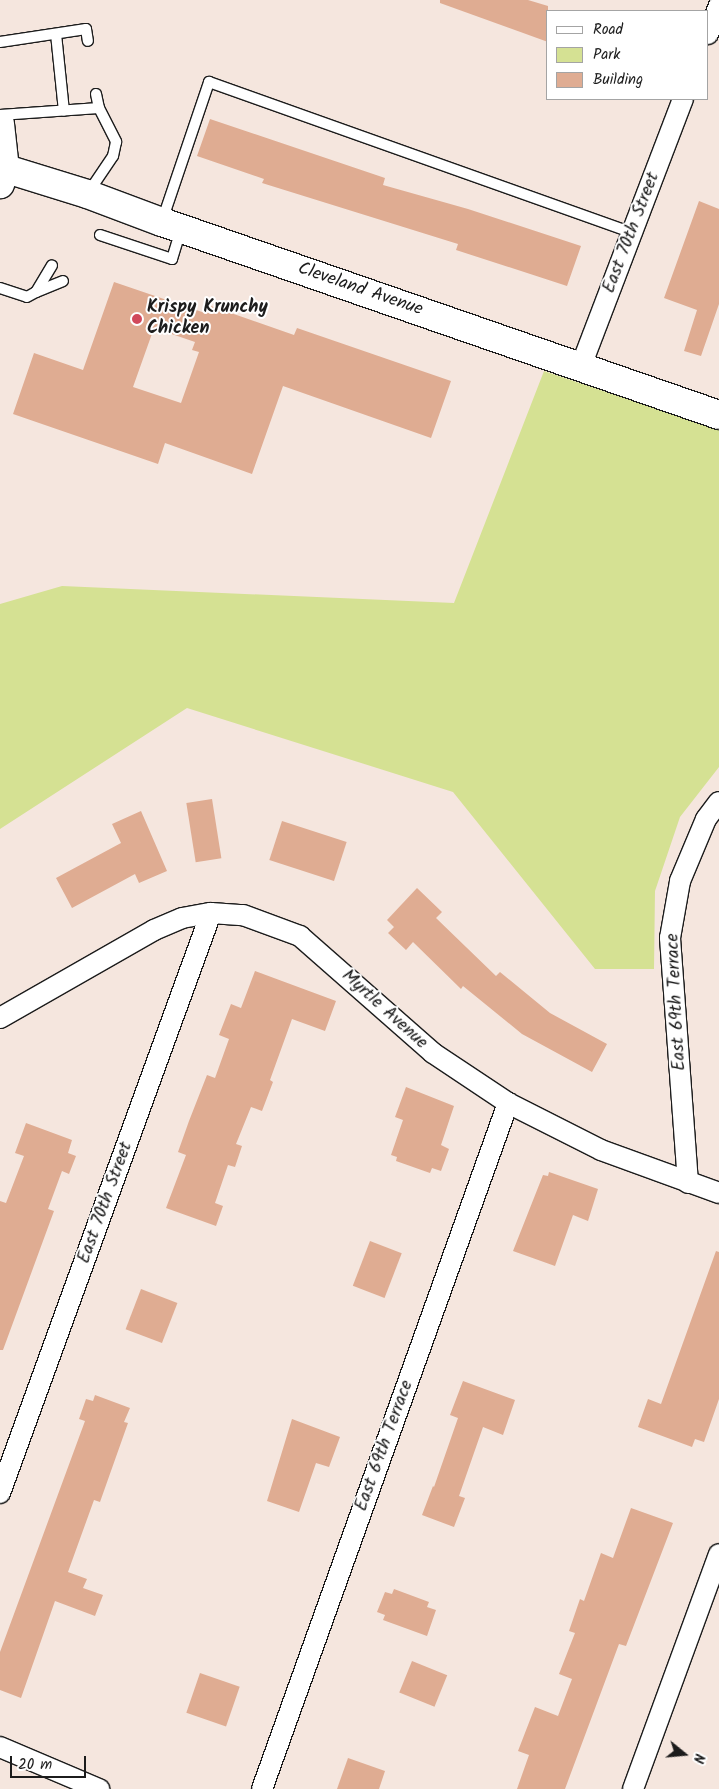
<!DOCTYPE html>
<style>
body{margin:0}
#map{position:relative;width:719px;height:1789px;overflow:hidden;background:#f5e6de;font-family:Kalam,sans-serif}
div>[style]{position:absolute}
.green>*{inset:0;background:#d5e193}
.building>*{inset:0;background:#dfac92;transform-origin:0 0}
.roads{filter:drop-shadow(1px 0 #1c1c1c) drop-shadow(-1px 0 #1c1c1c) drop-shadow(0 1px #1c1c1c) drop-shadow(0 -1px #1c1c1c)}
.lane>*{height:10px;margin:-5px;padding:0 5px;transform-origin:5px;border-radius:5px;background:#fff}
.street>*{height:20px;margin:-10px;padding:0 10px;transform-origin:10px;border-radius:10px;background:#fff}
.secondary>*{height:28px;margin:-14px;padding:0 14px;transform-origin:14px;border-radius:14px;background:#fff}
.dots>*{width:14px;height:14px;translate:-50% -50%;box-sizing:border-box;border:2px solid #fff;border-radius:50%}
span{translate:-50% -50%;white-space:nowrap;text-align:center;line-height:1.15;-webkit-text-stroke:4px #fff;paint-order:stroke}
.street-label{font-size:18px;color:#1c1c1c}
.poi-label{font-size:18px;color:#1c1c1c;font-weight:700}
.left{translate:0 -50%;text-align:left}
.legend{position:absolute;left:546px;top:10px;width:162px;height:90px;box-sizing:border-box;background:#fff;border:1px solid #a4a4a4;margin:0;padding:6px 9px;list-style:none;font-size:15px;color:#1c1c1c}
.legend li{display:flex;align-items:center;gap:10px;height:25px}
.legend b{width:25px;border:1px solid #a4a4a4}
.north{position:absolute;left:659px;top:1729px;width:50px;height:50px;-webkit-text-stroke:4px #fff;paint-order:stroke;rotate:107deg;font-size:14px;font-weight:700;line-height:20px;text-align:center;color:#1c1c1c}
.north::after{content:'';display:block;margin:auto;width:18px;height:22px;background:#1c1c1c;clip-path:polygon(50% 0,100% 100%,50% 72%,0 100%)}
.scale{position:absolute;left:10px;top:1756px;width:76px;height:22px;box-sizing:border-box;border:2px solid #1c1c1c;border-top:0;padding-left:6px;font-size:15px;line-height:18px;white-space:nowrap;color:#1c1c1c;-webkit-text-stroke:4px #fff;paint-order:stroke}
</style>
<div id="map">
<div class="green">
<div style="clip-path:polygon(544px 371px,719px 430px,719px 767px,680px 817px,655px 891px,654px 969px,595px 969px,453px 792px,187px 708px,0 829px,0 604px,62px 586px,454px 603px)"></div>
</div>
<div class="building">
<div style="clip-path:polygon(440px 0,528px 0,548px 6px,548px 42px,440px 3px)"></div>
<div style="clip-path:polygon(210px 119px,385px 178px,383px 185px,468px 209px,581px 246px,567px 286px,456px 250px,458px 244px,262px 183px,264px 179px,197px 156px)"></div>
<div style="clip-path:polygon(699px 201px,719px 209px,719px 304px,701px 356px,684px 351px,697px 310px,664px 298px)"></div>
<div style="clip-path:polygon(evenodd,114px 282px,205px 313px,208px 305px,294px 335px,297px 328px,451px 381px,431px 438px,283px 386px,252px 474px,165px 443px,158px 464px,13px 414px,34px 353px,83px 370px,114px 282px,154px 328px,195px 342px,192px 350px,199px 352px,181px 403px,133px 387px,154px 328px)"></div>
<div style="left:212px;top:799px;width:60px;height:26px;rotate:81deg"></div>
<div style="clip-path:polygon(141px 811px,167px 871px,139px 883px,135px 874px,72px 908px,56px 878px,121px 843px,112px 824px)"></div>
<div style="left:282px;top:821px;width:68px;height:41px;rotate:18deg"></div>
<div style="clip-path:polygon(417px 888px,442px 912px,436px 918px,496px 976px,500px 972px,550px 1013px,607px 1044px,592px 1072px,522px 1034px,463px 986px,461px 989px,413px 942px,406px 950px,388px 933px,394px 927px,387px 920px)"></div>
<div style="clip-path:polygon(255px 971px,336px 1001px,325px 1031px,292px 1019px,270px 1080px,273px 1082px,262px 1111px,251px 1107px,236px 1144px,242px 1146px,235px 1167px,228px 1165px,215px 1203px,223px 1206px,216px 1226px,166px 1208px,186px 1155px,178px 1152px,189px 1121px,207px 1075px,215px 1078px,229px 1039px,219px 1035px,231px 1004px,241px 1008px)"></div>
<div style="clip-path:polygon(406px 1087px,454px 1106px,441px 1145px,449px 1149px,441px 1171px,432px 1168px,430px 1173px,396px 1161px,397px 1157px,391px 1155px,403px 1120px,395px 1117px)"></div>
<div style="clip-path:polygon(26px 1123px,72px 1140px,68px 1153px,76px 1156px,69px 1174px,62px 1171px,48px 1209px,54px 1211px,3px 1350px,0 1350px,0 1201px,6px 1203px,24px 1156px,15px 1153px)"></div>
<div style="clip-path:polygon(549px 1172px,598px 1189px,588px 1221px,573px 1215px,555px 1266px,513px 1251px,543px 1175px,548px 1176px)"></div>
<div style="left:370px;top:1241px;width:34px;height:48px;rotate:21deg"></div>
<div style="clip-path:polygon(716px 1251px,719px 1252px,719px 1399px,704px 1442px,695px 1439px,692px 1447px,638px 1427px,648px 1399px,661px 1404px)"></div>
<div style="left:141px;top:1289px;width:39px;height:43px;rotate:21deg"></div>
<div style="clip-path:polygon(463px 1381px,515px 1400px,503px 1435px,483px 1427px,459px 1496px,465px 1498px,454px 1527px,422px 1515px,433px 1486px,434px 1487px,458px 1418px,450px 1415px)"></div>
<div style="clip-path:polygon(95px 1395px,130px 1408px,124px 1422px,128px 1423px,100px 1502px,94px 1500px,68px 1572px,87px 1579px,83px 1588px,103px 1595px,95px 1616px,55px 1601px,21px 1698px,0 1690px,0 1652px,85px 1421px,79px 1419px,86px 1399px,93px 1401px)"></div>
<div style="clip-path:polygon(292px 1419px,340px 1437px,329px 1467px,316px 1463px,299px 1512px,267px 1501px)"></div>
<div style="clip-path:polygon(631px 1508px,673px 1523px,626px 1646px,619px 1644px,565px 1789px,517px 1789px,529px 1755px,518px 1751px,535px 1707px,558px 1716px,572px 1679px,559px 1674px,575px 1633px,569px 1631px,580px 1599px,584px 1601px,601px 1553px,613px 1558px)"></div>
<div style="clip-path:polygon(394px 1589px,429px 1602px,427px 1607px,436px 1610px,427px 1636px,383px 1620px,385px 1615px,377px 1612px,385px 1592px,392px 1594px)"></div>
<div style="left:412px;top:1661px;width:38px;height:34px;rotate:22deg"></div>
<div style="left:200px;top:1673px;width:42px;height:42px;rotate:19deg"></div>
<div style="clip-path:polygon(348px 1758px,385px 1771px,379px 1789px,337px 1789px)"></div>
</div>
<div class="roads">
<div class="lane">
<div style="left:56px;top:34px;width:77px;rotate:84.1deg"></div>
<div style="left:0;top:42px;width:87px;rotate:-8.6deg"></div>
<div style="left:86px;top:29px;width:12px;rotate:81deg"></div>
<div style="left:96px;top:94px;width:14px;rotate:78deg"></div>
<div style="left:0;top:115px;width:99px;rotate:-4deg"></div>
<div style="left:99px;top:108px;width:38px;rotate:63deg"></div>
<div style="left:116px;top:142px;width:14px;rotate:102deg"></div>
<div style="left:113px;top:156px;width:45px;rotate:124deg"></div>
<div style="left:162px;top:221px;width:147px;rotate:-71.3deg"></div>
<div style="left:209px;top:82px;width:449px;rotate:19.6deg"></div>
<div style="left:100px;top:235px;width:76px;rotate:18.4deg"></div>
<div style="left:172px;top:259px;width:30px;rotate:-73deg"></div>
<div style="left:0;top:288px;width:28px;rotate:18deg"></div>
<div style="left:27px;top:297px;width:10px;rotate:-29deg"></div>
<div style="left:36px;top:292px;width:31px;rotate:-59deg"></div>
<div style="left:36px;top:292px;width:29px;rotate:-22deg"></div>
</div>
<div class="street">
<div style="left:708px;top:34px;width:31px;rotate:-69deg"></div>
<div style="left:581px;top:366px;width:286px;rotate:-69.1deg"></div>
<div style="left:0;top:1018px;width:177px;rotate:-29.7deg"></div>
<div style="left:154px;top:930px;width:30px;rotate:-23deg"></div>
<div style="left:182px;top:918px;width:29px;rotate:-10deg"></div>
<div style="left:211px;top:913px;width:32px;rotate:4deg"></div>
<div style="left:243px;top:915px;width:61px;rotate:20.2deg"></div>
<div style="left:300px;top:936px;width:177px;rotate:41.3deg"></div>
<div style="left:433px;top:1053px;width:90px;rotate:33.7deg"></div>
<div style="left:508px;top:1103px;width:104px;rotate:26.8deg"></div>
<div style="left:601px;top:1150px;width:126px;rotate:20deg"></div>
<div style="left:688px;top:1183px;width:246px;rotate:-94.2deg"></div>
<div style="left:670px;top:938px;width:58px;rotate:-80deg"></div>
<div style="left:680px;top:881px;width:67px;rotate:-67.2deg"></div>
<div style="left:706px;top:819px;width:21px;rotate:-53deg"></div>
<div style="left:0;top:1493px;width:617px;rotate:-70.01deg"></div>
<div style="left:0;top:1747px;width:108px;rotate:23deg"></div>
<div style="left:262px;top:1789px;width:729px;rotate:-70.27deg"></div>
<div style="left:633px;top:1789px;width:250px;rotate:-69.9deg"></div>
</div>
<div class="secondary">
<div style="left:0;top:124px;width:45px;rotate:83.7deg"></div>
<div style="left:5px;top:169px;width:16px;rotate:108deg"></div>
<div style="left:0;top:167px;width:91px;rotate:17.2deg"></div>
<div style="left:87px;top:194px;width:80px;rotate:20.5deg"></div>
<div style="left:162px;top:222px;width:589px;rotate:19.11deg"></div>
</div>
</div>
<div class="dots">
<div style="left:137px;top:319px;background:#d1495b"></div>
</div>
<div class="street-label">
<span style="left:632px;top:233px;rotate:-69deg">East 70th Street</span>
<span style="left:360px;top:290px;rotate:19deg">Cleveland Avenue</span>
<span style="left:677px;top:1002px;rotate:-93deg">East 69th Terrace</span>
<span style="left:384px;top:1010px;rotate:42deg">Myrtle Avenue</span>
<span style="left:106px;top:1203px;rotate:-70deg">East 70th Street</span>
<span style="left:385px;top:1446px;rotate:-70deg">East 69th Terrace</span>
</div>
<div class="poi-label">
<span class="left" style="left:147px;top:319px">Krispy Krunchy<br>Chicken</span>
</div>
<ul class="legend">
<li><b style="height:6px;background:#fff"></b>Road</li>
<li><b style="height:14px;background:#d5e193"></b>Park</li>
<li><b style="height:14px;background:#dfac92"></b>Building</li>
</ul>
<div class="north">N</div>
<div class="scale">20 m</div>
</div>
